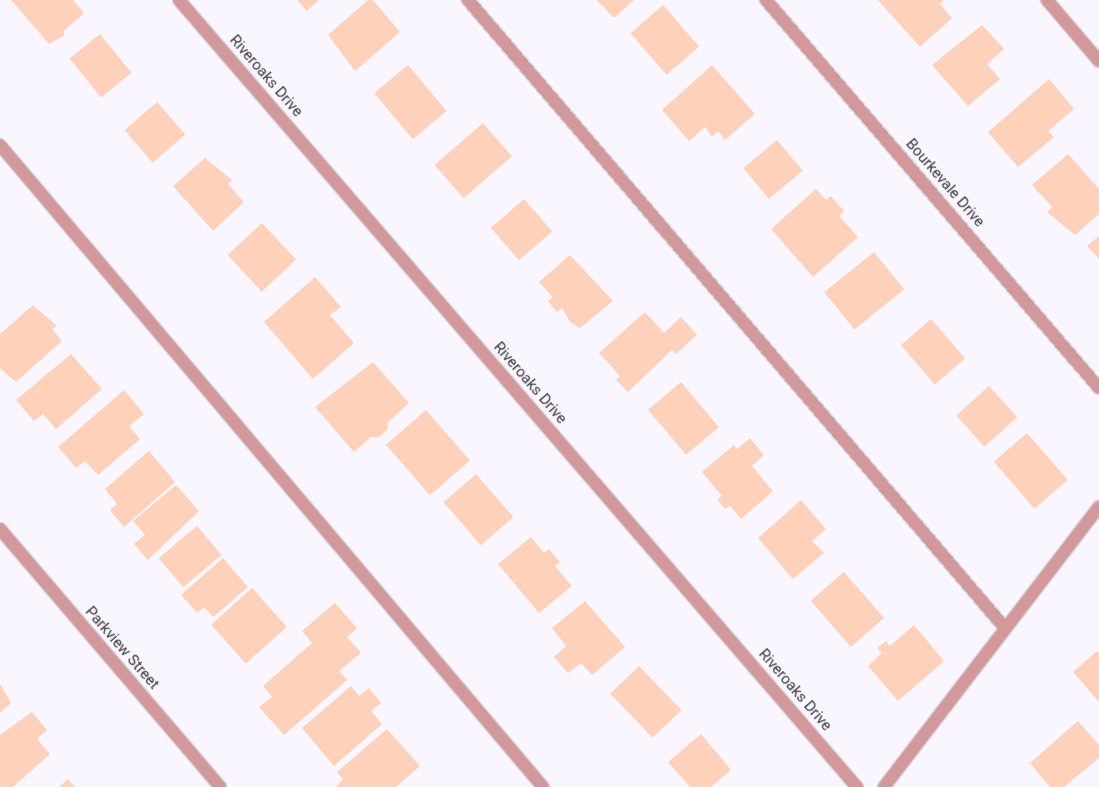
<!DOCTYPE html>
<style>
body{margin:0}
#map{position:relative;width:1099px;height:787px;overflow:hidden;background:#f9f6ff;font-family:Roboto,sans-serif}
div>[style]{position:absolute}
.building>*{inset:0;background:#fdd1ba;transform-origin:0 0}
.roads{filter:drop-shadow(1px 0 #d6d4dc) drop-shadow(-1px 0 #d6d4dc) drop-shadow(0 1px #d6d4dc) drop-shadow(0 -1px #d6d4dc)}
.lane>*{height:12px;margin:-6px;padding:0 6px;transform-origin:6px;border-radius:6px;background:#d3989a}
.street>*{height:12px;margin:-6px;padding:0 6px;transform-origin:6px;border-radius:6px;background:#d3989a}
span{translate:-50% -50%;white-space:nowrap;text-align:center;line-height:1.15;-webkit-text-stroke:4.5px #f9f6ff;paint-order:stroke}
.street-label{font-size:15px;color:#39373b}
</style>
<div id="map">
<div class="building">
<div style="clip-path:polygon(11px 0,73px 0,84px 13px,63px 32px,65px 35px,49px 44px)"></div>
<div style="clip-path:polygon(297px 0,319px 0,307px 11px)"></div>
<div style="clip-path:polygon(368px 0,373px 0,400px 32px,355px 71px,328px 35px)"></div>
<div style="clip-path:polygon(597px 0,634px 0,614px 18px)"></div>
<div style="clip-path:polygon(878px 0,944px 0,940px 4px,952px 18px,920px 47px)"></div>
<div style="left:663px;top:5px;width:55px;height:43px;rotate:49deg"></div>
<div style="clip-path:polygon(982px 25px,1004px 49px,987px 64px,1000px 79px,968px 106px,932px 65px)"></div>
<div style="left:100px;top:34px;width:50px;height:39px;rotate:51deg"></div>
<div style="left:408px;top:65px;width:60px;height:44px;rotate:50deg"></div>
<div style="clip-path:polygon(712px 65px,755px 114px,725px 140px,718px 131px,712px 137px,705px 127px,689px 141px,662px 110px)"></div>
<div style="clip-path:polygon(1049px 79px,1074px 109px,1048px 131px,1054px 137px,1018px 167px,988px 132px)"></div>
<div style="left:157px;top:102px;width:43px;height:43px;rotate:49deg"></div>
<div style="left:483px;top:123px;width:44px;height:64px;rotate:49deg"></div>
<div style="left:777px;top:140px;width:40px;height:44px;rotate:50deg"></div>
<div style="clip-path:polygon(1068px 154px,1099px 189px,1099px 214px,1075px 235px,1047px 212px,1052px 207px,1032px 185px)"></div>
<div style="clip-path:polygon(205px 158px,232px 180px,228px 184px,244px 202px,213px 231px,173px 186px)"></div>
<div style="clip-path:polygon(816px 189px,826px 200px,831px 196px,844px 211px,839px 216px,858px 237px,813px 277px,771px 229px)"></div>
<div style="left:524px;top:199px;width:43px;height:44px;rotate:49deg"></div>
<div style="left:262px;top:223px;width:50px;height:47px;rotate:47deg"></div>
<div style="clip-path:polygon(1099px 236px,1099px 259px,1087px 246px)"></div>
<div style="left:874px;top:252px;width:48px;height:64px;rotate:51deg"></div>
<div style="clip-path:polygon(570px 255px,613px 301px,580px 328px,570px 322px,562px 308px,557px 312px,548px 301px,553px 297px,539px 282px)"></div>
<div style="clip-path:polygon(315px 277px,341px 307px,330px 315px,354px 343px,313px 379px,264px 322px)"></div>
<div style="clip-path:polygon(33px 305px,57px 326px,52px 329px,62px 341px,16px 382px,0 368px,0 334px)"></div>
<div style="clip-path:polygon(645px 312px,664px 333px,681px 317px,697px 335px,676px 354px,672px 350px,628px 392px,616px 380px,620px 376px,599px 353px)"></div>
<div style="left:931px;top:319px;width:52px;height:40px;rotate:49deg"></div>
<div style="clip-path:polygon(71px 354px,102px 389px,56px 429px,43px 414px,34px 421px,16px 400px)"></div>
<div style="clip-path:polygon(373px 362px,409px 403px,388px 422px,387px 430px,379px 437px,371px 437px,354px 452px,315px 407px)"></div>
<div style="left:681px;top:382px;width:59px;height:43px;rotate:50deg"></div>
<div style="left:989px;top:386px;width:42px;height:44px;rotate:48deg"></div>
<div style="clip-path:polygon(124px 390px,144px 414px,129px 426px,140px 439px,98px 475px,85px 461px,76px 468px,58px 447px)"></div>
<div style="left:426px;top:410px;width:67px;height:53px;rotate:49deg"></div>
<div style="left:1027px;top:433px;width:62px;height:44px;rotate:49deg"></div>
<div style="clip-path:polygon(750px 438px,764px 455px,752px 466px,773px 491px,741px 519px,730px 506px,725px 509px,717px 499px,722px 496px,702px 472px,734px 445px,737px 449px)"></div>
<div style="clip-path:polygon(149px 451px,175px 482px,124px 527px,110px 510px,117px 504px,105px 489px)"></div>
<div style="left:476px;top:474px;width:57px;height:43px;rotate:49deg"></div>
<div style="clip-path:polygon(176px 485px,199px 511px,148px 560px,134px 544px,145px 535px,133px 521px)"></div>
<div style="clip-path:polygon(801px 500px,826px 529px,812px 541px,824px 553px,793px 579px,758px 538px)"></div>
<div style="left:197px;top:526px;width:38px;height:50px;rotate:50deg"></div>
<div style="clip-path:polygon(531px 537px,544px 553px,549px 549px,560px 562px,555px 566px,572px 586px,539px 613px,498px 564px)"></div>
<div style="clip-path:polygon(223px 558px,248px 587px,213px 617px,204px 607px,197px 613px,181px 595px)"></div>
<div style="left:844px;top:572px;width:61px;height:44px;rotate:49deg"></div>
<div style="left:252px;top:588px;width:52px;height:55px;rotate:48deg"></div>
<div style="clip-path:polygon(585px 601px,625px 647px,592px 675px,581px 663px,568px 673px,554px 657px,566px 646px,552px 628px)"></div>
<div style="clip-path:polygon(335px 603px,357px 628px,347px 637px,361px 653px,339px 671px,347px 680px,284px 735px,259px 707px,272px 697px,263px 686px,312px 643px,302px 631px)"></div>
<div style="clip-path:polygon(914px 625px,944px 661px,898px 701px,868px 666px,882px 653px,877px 648px,886px 641px,890px 646px)"></div>
<div style="clip-path:polygon(1097px 651px,1099px 653px,1099px 702px,1073px 672px)"></div>
<div style="left:639px;top:666px;width:61px;height:40px;rotate:46deg"></div>
<div style="clip-path:polygon(0 684px,11px 703px,0 713px)"></div>
<div style="clip-path:polygon(351px 686px,359px 696px,369px 688px,381px 703px,371px 711px,382px 724px,334px 766px,302px 728px)"></div>
<div style="clip-path:polygon(32px 712px,47px 730px,37px 739px,50px 754px,13px 787px,0 787px,0 735px)"></div>
<div style="clip-path:polygon(1078px 721px,1099px 745px,1099px 758px,1064px 787px,1050px 787px,1030px 763px)"></div>
<div style="clip-path:polygon(387px 729px,420px 766px,396px 787px,336px 787px,343px 779px,337px 772px)"></div>
<div style="clip-path:polygon(701px 734px,731px 770px,711px 787px,690px 787px,668px 762px)"></div>
<div style="clip-path:polygon(68px 779px,75px 787px,59px 787px)"></div>
</div>
<div class="roads">
<div class="lane">
<div style="left:468px;top:0;width:825px;rotate:49.47deg"></div>
<div style="left:1047px;top:0;width:80px;rotate:49.6deg"></div>
<div style="left:0;top:145px;width:841px;rotate:49.78deg"></div>
<div style="left:884px;top:787px;width:353px;rotate:-52.5deg"></div>
</div>
<div class="street">
<div style="left:179px;top:0;width:1039px;rotate:49.26deg"></div>
<div style="left:766px;top:0;width:511px;rotate:49.36deg"></div>
<div style="left:0;top:529px;width:339px;rotate:49.5deg"></div>
</div>
</div>
<div class="street-label">
<span style="left:266px;top:76px;rotate:49deg">Riveroaks Drive</span>
<span style="left:945px;top:183px;rotate:49deg">Bourkevale Drive</span>
<span style="left:530px;top:383px;rotate:49deg">Riveroaks Drive</span>
<span style="left:122px;top:648px;rotate:49deg">Parkview Street</span>
<span style="left:795px;top:690px;rotate:49deg">Riveroaks Drive</span>
</div>
</div>
